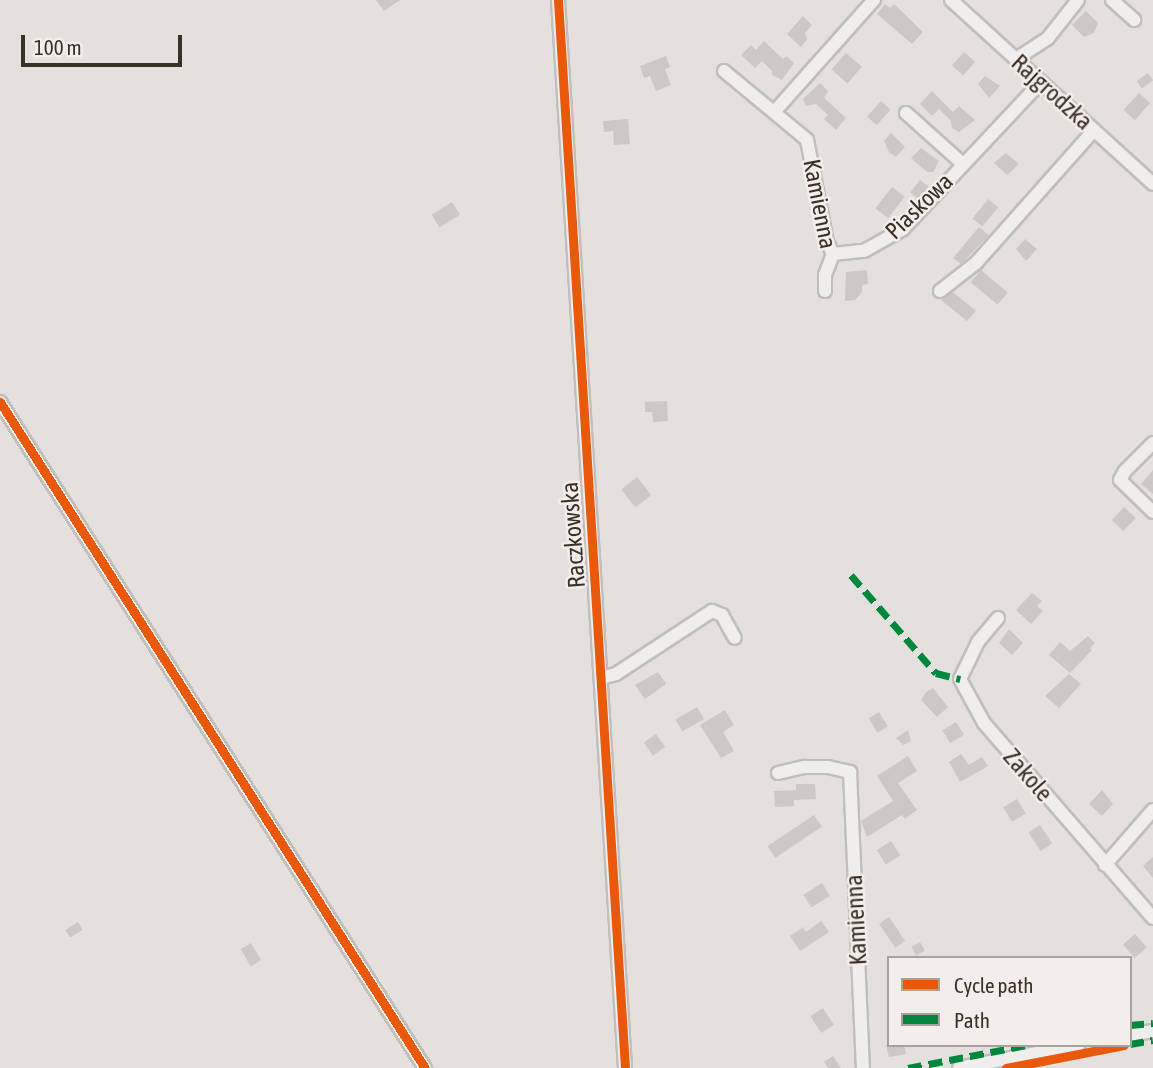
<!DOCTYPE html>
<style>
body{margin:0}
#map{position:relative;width:1153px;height:1068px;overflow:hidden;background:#e3e0de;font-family:"Asap Condensed",sans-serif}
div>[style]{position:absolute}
.building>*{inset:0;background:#cbc8c6;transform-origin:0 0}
.roads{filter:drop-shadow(2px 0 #c1bebc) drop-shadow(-2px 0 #c1bebc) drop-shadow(0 2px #c1bebc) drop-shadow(0 -2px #c1bebc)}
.minor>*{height:12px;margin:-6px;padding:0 6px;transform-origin:6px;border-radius:6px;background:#f0eeed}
.quiet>*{height:7px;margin-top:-3.5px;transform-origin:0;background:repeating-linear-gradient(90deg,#00873e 0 14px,transparent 0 21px)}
.cycleway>*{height:9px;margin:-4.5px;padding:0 4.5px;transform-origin:4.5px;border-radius:4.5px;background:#e8590c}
span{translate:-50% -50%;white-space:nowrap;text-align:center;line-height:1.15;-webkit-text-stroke:5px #f3eeeb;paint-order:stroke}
.street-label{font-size:24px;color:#3b3026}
.legend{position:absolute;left:887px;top:956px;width:245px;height:91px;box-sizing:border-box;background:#f3eeeb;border:2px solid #a9a29c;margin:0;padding:9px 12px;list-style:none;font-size:21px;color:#3b3026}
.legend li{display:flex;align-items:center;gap:14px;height:35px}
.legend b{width:35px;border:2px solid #a9a29c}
.scale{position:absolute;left:21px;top:35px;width:161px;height:32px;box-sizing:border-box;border:4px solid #3b3026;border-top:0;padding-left:9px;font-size:21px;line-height:24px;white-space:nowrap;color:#3b3026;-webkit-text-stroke:5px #f3eeeb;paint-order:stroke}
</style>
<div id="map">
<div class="building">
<div style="clip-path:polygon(376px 0,400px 0,384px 11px)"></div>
<div style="clip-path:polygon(885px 4px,890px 8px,894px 4px,923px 32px,912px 44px,877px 14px)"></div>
<div style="clip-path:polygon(1086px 11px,1098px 23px,1094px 33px,1084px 37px,1072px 25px)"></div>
<div style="clip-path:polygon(803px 16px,812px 25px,805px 33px,807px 39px,801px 47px,787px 34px)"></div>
<div style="clip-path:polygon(764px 41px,783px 59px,786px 56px,794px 63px,782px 80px,772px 75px,772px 71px,762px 61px,755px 68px,741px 55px,751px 45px,756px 50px)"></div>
<div style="left:964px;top:52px;width:15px;height:18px;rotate:42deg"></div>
<div style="left:846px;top:53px;width:21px;height:22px;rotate:41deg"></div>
<div style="clip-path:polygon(666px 56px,670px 67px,665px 69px,671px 85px,656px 91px,650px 76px,644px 78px,640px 66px)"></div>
<div style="left:1148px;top:73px;width:9px;height:14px;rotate:54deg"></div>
<div style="clip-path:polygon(985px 76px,1000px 86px,989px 98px,978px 84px)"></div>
<div style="clip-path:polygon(820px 83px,828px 91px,824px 98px,846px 118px,836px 130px,824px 119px,828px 115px,816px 104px,806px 106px,803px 99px)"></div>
<div style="clip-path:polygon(932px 91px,953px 112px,959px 106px,975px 120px,959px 132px,952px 128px,951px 121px,939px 109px,932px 116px,920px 104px)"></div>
<div style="left:1139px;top:93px;width:15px;height:23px;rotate:42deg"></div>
<div style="left:881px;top:101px;width:13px;height:21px;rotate:42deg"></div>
<div style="clip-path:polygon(628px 119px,630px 144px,614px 145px,613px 131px,604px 132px,603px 121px)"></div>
<div style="clip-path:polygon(891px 133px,905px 147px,896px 157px,889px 152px,884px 141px)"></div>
<div style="clip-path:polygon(921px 148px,939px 161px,933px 172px,927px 172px,911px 158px)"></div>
<div style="clip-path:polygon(1006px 153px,1019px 164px,1007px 175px,994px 163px)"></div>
<div style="left:920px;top:180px;width:11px;height:16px;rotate:38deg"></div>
<div style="left:892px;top:187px;width:16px;height:27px;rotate:38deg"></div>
<div style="left:988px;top:199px;width:13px;height:25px;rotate:39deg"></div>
<div style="left:452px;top:202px;width:15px;height:24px;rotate:58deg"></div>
<div style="clip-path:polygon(979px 227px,989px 235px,961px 264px,953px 258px)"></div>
<div style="clip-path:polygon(1025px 239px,1037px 249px,1026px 261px,1016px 249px)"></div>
<div style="clip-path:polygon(867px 270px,868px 284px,862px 285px,862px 292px,855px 300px,845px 301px,846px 272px)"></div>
<div style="left:981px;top:270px;width:35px;height:16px;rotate:40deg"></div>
<div style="clip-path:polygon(953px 292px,976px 311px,967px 321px,941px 300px)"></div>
<div style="clip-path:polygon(667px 401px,668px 421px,653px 422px,652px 412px,645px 412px,645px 402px)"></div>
<div style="clip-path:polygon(1153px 470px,1153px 494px,1141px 484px)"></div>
<div style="left:637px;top:477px;width:23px;height:20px;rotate:52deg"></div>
<div style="left:1124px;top:507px;width:16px;height:18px;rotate:43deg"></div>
<div style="clip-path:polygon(1032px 593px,1042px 601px,1037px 606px,1043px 611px,1031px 624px,1016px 610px)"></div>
<div style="clip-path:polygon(1009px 629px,1023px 643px,1012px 655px,999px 643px)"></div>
<div style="clip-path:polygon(1088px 636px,1095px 643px,1090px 648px,1092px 650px,1070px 673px,1049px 655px,1060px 642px,1070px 651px)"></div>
<div style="clip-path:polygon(658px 672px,666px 684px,645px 699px,635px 685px)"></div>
<div style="clip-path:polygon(1069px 674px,1081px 684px,1059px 708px,1045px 696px)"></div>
<div style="clip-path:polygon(933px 688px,948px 707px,937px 717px,921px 700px,926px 692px)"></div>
<div style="left:697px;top:707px;width:14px;height:25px;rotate:60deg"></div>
<div style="clip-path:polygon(725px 710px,734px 725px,723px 732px,734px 751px,721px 758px,700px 725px)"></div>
<div style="left:879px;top:712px;width:17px;height:12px;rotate:59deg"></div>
<div style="left:956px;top:722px;width:15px;height:16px;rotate:58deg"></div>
<div style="clip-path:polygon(908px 730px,911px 741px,903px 745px,896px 738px)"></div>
<div style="left:656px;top:734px;width:16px;height:15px;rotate:55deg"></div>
<div style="clip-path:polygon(961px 754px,969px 765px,982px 757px,988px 766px,960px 782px,949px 762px)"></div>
<div style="clip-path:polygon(908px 756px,917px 771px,898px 783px,917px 810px,905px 819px,902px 815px,867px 837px,861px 821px,893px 801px,877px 776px)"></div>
<div style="clip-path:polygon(796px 784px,815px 784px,816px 799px,794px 800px,794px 806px,775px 807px,774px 791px,796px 790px)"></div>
<div style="clip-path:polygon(1102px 790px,1113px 804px,1102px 816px,1089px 804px)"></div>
<div style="left:1017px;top:799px;width:17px;height:16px;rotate:59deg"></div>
<div style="left:814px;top:815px;width:14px;height:56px;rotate:56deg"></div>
<div style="left:1040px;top:825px;width:22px;height:14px;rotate:56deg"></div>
<div style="left:891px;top:841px;width:17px;height:17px;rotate:57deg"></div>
<div style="clip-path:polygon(1153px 857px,1153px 878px,1143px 866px)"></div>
<div style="left:822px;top:883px;width:15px;height:22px;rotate:58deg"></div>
<div style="left:889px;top:917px;width:29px;height:12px;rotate:56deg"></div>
<div style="clip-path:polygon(821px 921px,829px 932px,800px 951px,790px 936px,803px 927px,806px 932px)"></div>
<div style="left:78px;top:922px;width:9px;height:15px;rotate:58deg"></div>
<div style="left:1135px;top:934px;width:18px;height:16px;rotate:49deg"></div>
<div style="left:920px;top:942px;width:10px;height:10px;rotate:61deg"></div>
<div style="left:251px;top:943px;width:20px;height:12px;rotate:60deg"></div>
<div style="left:823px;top:1008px;width:20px;height:15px;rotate:57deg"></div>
<div style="clip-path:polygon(886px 1045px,904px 1045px,906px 1054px,889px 1057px)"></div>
<div style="clip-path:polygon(833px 1056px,841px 1068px,828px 1068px,824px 1062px)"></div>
</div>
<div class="roads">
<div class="minor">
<div style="left:558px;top:0;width:1070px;rotate:86.41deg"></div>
<div style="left:951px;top:0;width:273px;rotate:42.3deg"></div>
<div style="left:1112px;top:0;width:30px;rotate:42deg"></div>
<div style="left:1016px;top:59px;width:38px;rotate:-33deg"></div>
<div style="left:1048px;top:38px;width:48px;rotate:-51.7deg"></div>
<div style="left:724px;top:71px;width:108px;rotate:39.7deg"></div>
<div style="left:807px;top:140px;width:104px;rotate:78.9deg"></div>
<div style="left:827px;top:242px;width:13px;rotate:63deg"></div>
<div style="left:833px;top:254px;width:22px;rotate:111deg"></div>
<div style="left:825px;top:275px;width:16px;rotate:90deg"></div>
<div style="left:775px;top:111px;width:149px;rotate:-48.3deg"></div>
<div style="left:906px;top:113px;width:76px;rotate:41.8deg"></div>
<div style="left:833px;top:254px;width:31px;rotate:-6deg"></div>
<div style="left:864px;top:251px;width:45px;rotate:-29.4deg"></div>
<div style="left:903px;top:229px;width:202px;rotate:-46.8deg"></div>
<div style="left:940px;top:291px;width:46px;rotate:-37.9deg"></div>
<div style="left:976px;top:263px;width:178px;rotate:-48.4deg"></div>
<div style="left:0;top:402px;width:790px;rotate:57.46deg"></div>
<div style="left:1153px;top:443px;width:40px;rotate:135deg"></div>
<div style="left:1125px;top:471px;width:10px;rotate:119deg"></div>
<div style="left:1120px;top:480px;width:46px;rotate:44.1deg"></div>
<div style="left:998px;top:618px;width:31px;rotate:130deg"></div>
<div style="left:978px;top:642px;width:41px;rotate:115.9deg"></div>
<div style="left:960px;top:679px;width:50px;rotate:61.4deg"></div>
<div style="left:984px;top:723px;width:258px;rotate:49.1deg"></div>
<div style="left:601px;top:678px;width:16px;rotate:-15deg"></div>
<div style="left:616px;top:674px;width:115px;rotate:-33.3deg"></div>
<div style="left:712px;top:611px;width:11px;rotate:22deg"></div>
<div style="left:722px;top:615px;width:26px;rotate:61deg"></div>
<div style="left:778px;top:773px;width:28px;rotate:-13deg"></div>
<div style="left:805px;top:767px;width:23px"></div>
<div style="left:828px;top:767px;width:23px;rotate:13deg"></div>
<div style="left:850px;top:772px;width:296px;rotate:87.5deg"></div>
<div style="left:1105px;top:865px;width:73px;rotate:-48.9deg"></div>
<div style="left:1130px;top:1035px;width:23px;rotate:-10deg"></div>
<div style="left:959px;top:1068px;width:122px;rotate:-10.9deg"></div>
</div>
</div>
<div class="quiet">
<div style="left:851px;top:575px;width:130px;rotate:49.1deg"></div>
<div style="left:936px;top:673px;width:25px;rotate:14deg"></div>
<div style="left:1130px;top:1025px;width:23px;rotate:-5deg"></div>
<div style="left:1130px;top:1044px;width:23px;rotate:-10deg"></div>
<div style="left:908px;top:1068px;width:122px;rotate:-10.9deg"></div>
</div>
<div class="cycleway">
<div style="left:558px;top:0;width:1070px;rotate:86.41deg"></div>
<div style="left:0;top:402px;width:790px;rotate:57.46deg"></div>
<div style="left:1006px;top:1068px;width:120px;rotate:-11deg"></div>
</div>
<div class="street-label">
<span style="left:1052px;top:92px;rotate:42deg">Rajgrodzka</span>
<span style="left:820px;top:204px;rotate:79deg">Kamienna</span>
<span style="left:919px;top:206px;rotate:-44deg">Piaskowa</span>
<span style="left:573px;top:535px;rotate:-94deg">Raczkowska</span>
<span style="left:1028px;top:775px;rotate:49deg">Zakole</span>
<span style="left:856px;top:920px;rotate:-93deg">Kamienna</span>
</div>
<ul class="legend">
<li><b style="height:9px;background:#e8590c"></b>Cycle path</li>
<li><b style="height:9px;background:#00873e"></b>Path</li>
</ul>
<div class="scale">100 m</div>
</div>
